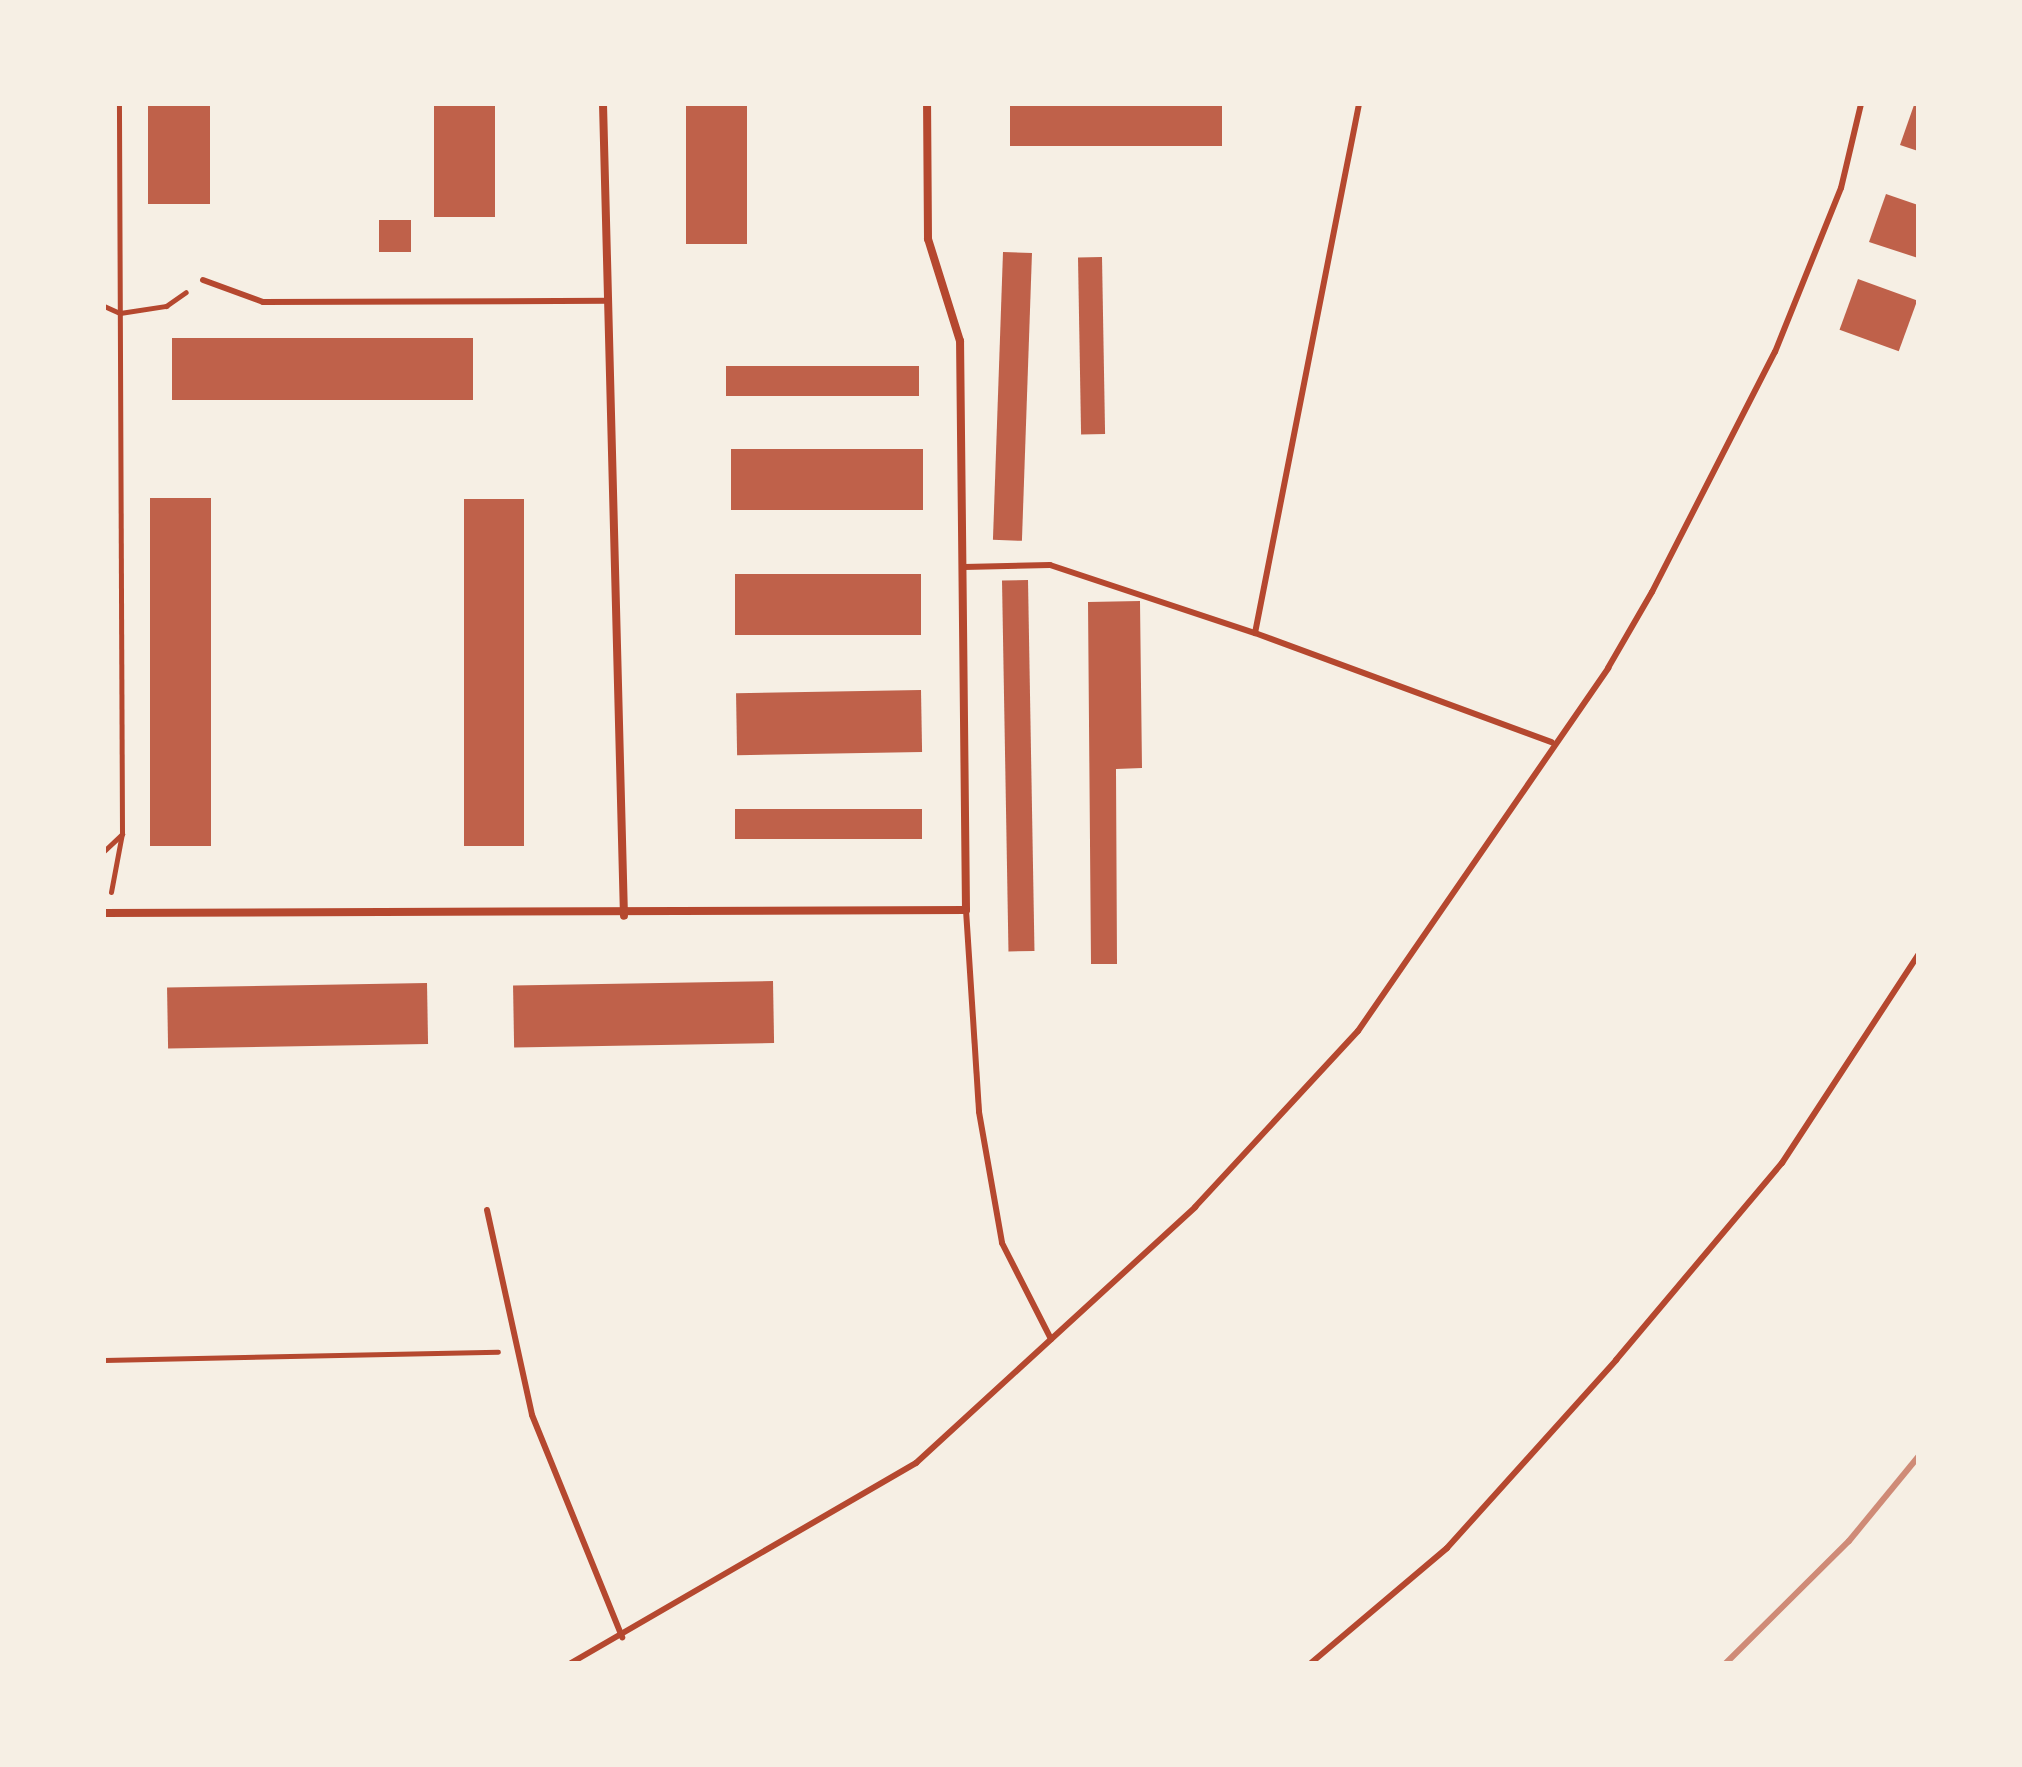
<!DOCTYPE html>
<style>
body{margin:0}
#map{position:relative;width:2022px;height:1767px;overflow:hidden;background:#f6efe4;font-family:"Noto Sans",sans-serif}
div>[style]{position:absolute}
.building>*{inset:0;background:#bf614a;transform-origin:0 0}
.path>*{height:5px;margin:-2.5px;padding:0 2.5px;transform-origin:2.5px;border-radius:2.5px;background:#b5482f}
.service>*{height:6px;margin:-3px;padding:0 3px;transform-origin:3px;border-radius:3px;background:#b5482f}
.minor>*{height:8px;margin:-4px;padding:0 4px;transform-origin:4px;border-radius:4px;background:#b5482f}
.rail>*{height:6px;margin:-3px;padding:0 3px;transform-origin:3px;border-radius:3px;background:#cf8b77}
span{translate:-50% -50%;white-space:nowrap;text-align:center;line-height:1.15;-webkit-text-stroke:8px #f6efe4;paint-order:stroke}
.frame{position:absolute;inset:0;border:106px solid #f6efe4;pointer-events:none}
</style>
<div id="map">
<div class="building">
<div style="left:148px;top:104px;width:62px;height:100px"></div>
<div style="left:434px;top:104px;width:61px;height:113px"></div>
<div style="left:686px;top:104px;width:61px;height:140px"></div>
<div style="left:1010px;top:104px;width:212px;height:42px"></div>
<div style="clip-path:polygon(1914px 105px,1918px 106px,1918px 151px,1900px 145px)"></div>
<div style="clip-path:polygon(1886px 194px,1918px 205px,1918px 258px,1869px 242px)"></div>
<div style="left:379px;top:220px;width:32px;height:32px"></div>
<div style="left:1003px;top:252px;width:29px;height:288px;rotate:2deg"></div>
<div style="left:1102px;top:257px;width:177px;height:24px;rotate:89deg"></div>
<div style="left:1858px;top:279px;width:63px;height:54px;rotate:20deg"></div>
<div style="left:473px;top:338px;width:62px;height:301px;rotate:90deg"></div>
<div style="left:726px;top:366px;width:193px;height:30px"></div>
<div style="left:731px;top:449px;width:192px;height:61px"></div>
<div style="left:211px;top:498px;width:348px;height:61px;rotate:90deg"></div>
<div style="left:464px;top:499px;width:60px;height:347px"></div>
<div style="left:735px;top:574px;width:186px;height:61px"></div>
<div style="left:1028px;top:580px;width:371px;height:26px;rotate:89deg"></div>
<div style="clip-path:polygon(1140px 601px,1142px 768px,1116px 769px,1117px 964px,1091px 964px,1088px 602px)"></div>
<div style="left:921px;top:690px;width:62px;height:185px;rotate:89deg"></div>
<div style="left:922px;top:809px;width:30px;height:187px;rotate:90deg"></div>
<div style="left:773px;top:981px;width:62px;height:260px;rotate:89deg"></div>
<div style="left:427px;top:983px;width:61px;height:260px;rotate:89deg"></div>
</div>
<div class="path">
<div style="left:104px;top:306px;width:17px;rotate:24deg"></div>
<div style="left:120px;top:313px;width:47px;rotate:-8.7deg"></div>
<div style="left:166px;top:306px;width:24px;rotate:-35deg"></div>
<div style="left:104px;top:851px;width:25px;rotate:-43deg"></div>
<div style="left:111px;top:892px;width:60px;rotate:-79.4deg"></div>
<div style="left:122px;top:833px;width:729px;rotate:-90.24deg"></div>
<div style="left:104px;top:1360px;width:394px;rotate:-1.2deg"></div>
</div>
<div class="service">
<div style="left:1359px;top:104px;width:539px;rotate:101.12deg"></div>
<div style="left:1255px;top:633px;width:316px;rotate:20.2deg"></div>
<div style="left:203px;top:280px;width:64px;rotate:20.1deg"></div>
<div style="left:263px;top:302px;width:345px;rotate:-0.2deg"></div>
<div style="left:964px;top:567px;width:86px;rotate:-1.3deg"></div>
<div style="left:1050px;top:565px;width:216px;rotate:18.4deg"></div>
<div style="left:966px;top:910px;width:202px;rotate:86.3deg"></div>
<div style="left:979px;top:1112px;width:133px;rotate:80deg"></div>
<div style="left:1002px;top:1243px;width:108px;rotate:63deg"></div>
<div style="left:487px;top:1210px;width:210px;rotate:77.6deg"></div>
<div style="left:532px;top:1415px;width:240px;rotate:67.9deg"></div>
<div style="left:571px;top:1663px;width:399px;rotate:-30.1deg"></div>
<div style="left:916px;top:1463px;width:379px;rotate:-42.5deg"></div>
<div style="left:1195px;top:1207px;width:240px;rotate:-47.2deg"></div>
<div style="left:1358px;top:1031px;width:441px;rotate:-55.4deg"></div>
<div style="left:1608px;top:668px;width:88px;rotate:-59.9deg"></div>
<div style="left:1652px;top:592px;width:270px;rotate:-62.9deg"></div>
<div style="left:1775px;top:352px;width:177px;rotate:-68.1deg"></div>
<div style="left:1841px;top:188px;width:86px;rotate:-76.6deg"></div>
<div style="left:1311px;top:1663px;width:178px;rotate:-40.2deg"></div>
<div style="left:1447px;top:1548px;width:253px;rotate:-48deg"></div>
<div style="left:1616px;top:1360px;width:258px;rotate:-49.9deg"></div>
<div style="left:1782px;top:1163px;width:249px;rotate:-56.8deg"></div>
</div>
<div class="minor">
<div style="left:603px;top:104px;width:812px;rotate:88.52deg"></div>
<div style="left:104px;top:913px;width:862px;rotate:-0.2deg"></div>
<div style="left:966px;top:910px;width:569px;rotate:-90.6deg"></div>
<div style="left:960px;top:341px;width:107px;rotate:-107.4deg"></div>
<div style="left:928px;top:239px;width:135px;rotate:-90.4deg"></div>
</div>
<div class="rail">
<div style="left:1726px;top:1663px;width:173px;rotate:-44.8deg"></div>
<div style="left:1849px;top:1541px;width:109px;rotate:-50.6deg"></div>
</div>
<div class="frame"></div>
</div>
